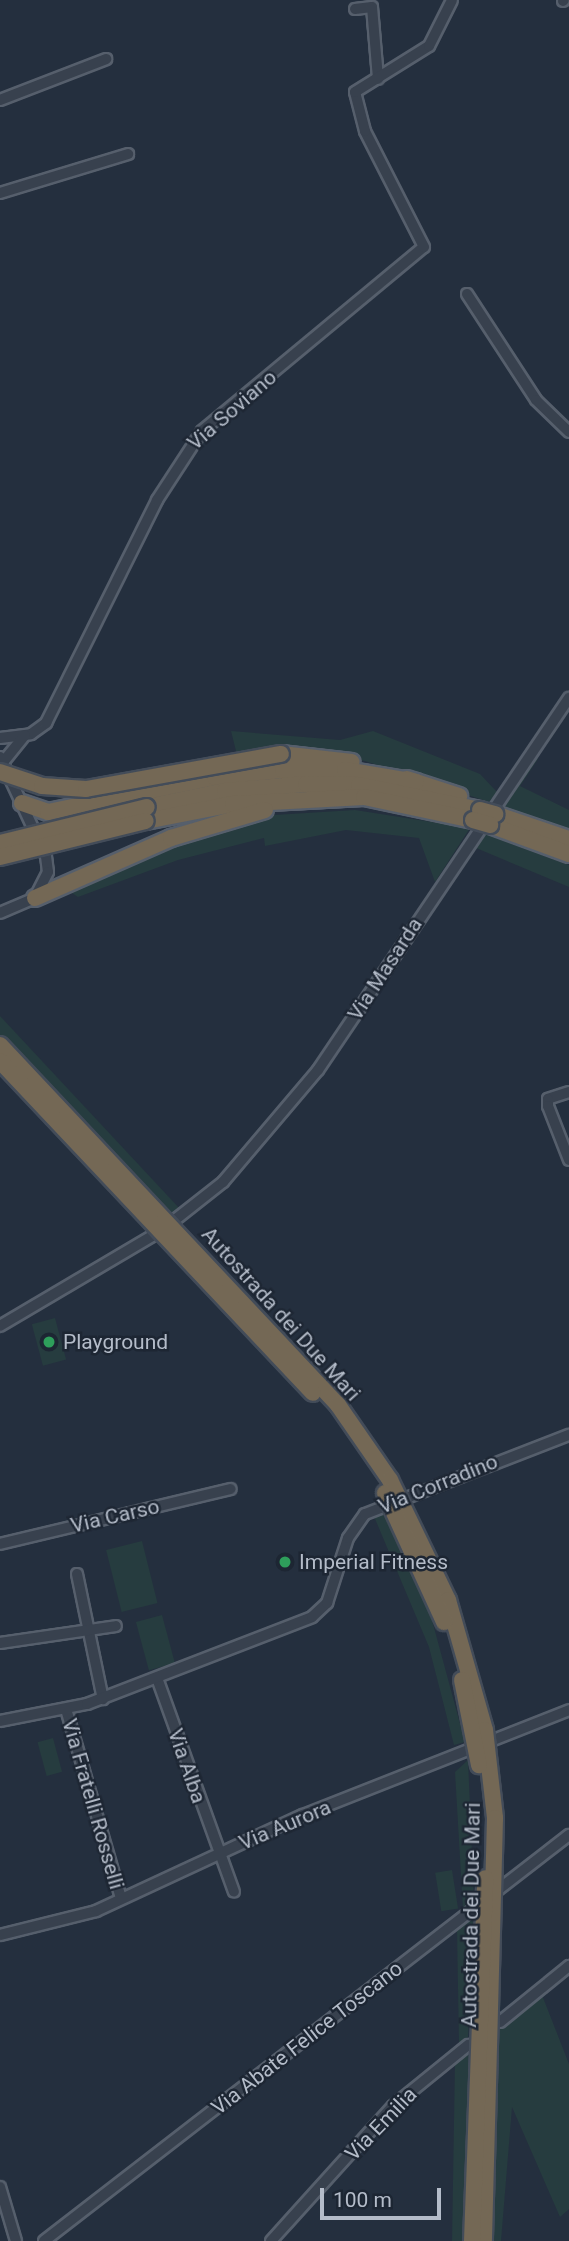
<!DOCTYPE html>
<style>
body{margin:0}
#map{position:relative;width:569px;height:2241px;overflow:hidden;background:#242f3e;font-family:Roboto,sans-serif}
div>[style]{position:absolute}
.green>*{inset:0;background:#263c3f;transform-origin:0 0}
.roads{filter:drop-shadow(2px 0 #565f6c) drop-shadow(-2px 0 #565f6c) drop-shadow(0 2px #565f6c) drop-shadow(0 -2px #565f6c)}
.minor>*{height:10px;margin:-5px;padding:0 5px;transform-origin:5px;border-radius:5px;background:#38414e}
.highway>*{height:16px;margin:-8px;padding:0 8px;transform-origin:8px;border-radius:8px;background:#746855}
.bridges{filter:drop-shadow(2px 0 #434c59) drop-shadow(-2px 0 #434c59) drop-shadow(0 2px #434c59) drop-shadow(0 -2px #434c59)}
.highway-bridge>*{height:16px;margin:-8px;padding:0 8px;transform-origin:8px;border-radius:8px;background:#746855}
.dots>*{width:19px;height:19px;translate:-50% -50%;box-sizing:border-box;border:4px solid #1d2633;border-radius:50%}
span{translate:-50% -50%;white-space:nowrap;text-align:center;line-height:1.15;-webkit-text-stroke:5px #1d2633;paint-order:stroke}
.street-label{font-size:21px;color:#b4bcc9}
.poi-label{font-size:21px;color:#b4bcc9}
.left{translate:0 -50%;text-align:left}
.scale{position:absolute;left:320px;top:2188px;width:121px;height:32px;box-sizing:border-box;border:4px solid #b4bcc9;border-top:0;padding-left:9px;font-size:21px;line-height:24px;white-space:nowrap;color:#b4bcc9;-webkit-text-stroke:5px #1d2633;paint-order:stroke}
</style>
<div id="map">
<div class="green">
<div style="clip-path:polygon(231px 731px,340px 740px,373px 731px,480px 774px,497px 792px,489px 802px,365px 761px,295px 750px,236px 751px)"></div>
<div style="clip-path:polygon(534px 751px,538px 759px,520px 786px,569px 810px,569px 832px,499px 806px)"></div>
<div style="clip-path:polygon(355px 810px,470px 828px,435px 882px,419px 838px,346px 830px,265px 846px,264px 838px,178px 860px,78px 897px,69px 891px,159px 847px,258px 816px)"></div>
<div style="clip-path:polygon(480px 832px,569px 865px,569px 887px,476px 848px)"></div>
<div style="left:0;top:1016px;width:265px;height:17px;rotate:47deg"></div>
<div style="left:55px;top:1318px;width:43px;height:24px;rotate:75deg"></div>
<div style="clip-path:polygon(382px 1509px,426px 1598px,465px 1742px,454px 1745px,429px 1647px,373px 1514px)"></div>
<div style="left:142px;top:1541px;width:64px;height:37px;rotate:76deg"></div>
<div style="left:162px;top:1615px;width:50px;height:27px;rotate:75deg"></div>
<div style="left:53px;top:1738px;width:35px;height:16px;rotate:75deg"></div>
<div style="clip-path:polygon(468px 1760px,474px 1900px,463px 1909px,455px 1772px)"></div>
<div style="left:452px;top:1870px;width:39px;height:17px;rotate:81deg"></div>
<div style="clip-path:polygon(474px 1917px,468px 2037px,459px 2044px,457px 1931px)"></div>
<div style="clip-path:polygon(542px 1995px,569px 2064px,569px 2209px,560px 2217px,512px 2107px,501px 2241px,491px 2241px,499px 2027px)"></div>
<div style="clip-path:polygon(469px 2051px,462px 2241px,452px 2241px,455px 2061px)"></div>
</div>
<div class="roads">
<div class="minor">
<div style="left:563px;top:1px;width:1px;rotate:-45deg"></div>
<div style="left:355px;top:9px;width:17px;rotate:-7deg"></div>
<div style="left:372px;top:7px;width:72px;rotate:85.2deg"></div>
<div style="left:0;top:100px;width:114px;rotate:-21.1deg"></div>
<div style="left:0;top:193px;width:134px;rotate:-16.9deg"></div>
<div style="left:467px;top:294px;width:126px;rotate:56.9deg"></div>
<div style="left:536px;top:400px;width:46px;rotate:44.1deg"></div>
<div style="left:0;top:738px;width:31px;rotate:-7deg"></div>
<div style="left:31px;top:734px;width:19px;rotate:-36deg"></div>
<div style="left:46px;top:723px;width:249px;rotate:-63.5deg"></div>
<div style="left:157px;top:500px;width:82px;rotate:-56.9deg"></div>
<div style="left:202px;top:431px;width:288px;rotate:-39.7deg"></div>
<div style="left:424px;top:247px;width:130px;rotate:-117deg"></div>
<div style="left:365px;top:131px;width:40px;rotate:-104.4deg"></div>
<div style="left:355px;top:92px;width:87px;rotate:-31.9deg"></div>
<div style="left:429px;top:46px;width:51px;rotate:-63.4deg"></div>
<div style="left:0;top:757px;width:109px;rotate:65.1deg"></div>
<div style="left:46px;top:856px;width:16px;rotate:83deg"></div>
<div style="left:48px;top:872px;width:29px;rotate:117deg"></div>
<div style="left:35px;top:898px;width:38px;rotate:157deg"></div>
<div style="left:4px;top:761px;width:33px;rotate:-51deg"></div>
<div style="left:569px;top:1092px;width:22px;rotate:162deg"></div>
<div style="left:548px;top:1099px;width:7px;rotate:90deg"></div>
<div style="left:548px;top:1106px;width:58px;rotate:68.7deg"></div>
<div style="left:176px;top:1219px;width:60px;rotate:-38.2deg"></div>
<div style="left:223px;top:1182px;width:147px;rotate:-49.7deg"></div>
<div style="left:318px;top:1070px;width:449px;rotate:-56deg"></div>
<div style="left:0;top:1326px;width:179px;rotate:-30.6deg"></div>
<div style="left:0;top:1544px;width:237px;rotate:-13.4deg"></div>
<div style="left:77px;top:1574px;width:128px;rotate:78.3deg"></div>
<div style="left:0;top:1643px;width:117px;rotate:-8.3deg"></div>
<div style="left:157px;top:1678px;width:227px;rotate:70.2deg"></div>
<div style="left:66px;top:1709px;width:197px;rotate:73.8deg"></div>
<div style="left:0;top:1721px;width:89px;rotate:-11.1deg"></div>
<div style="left:87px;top:1704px;width:241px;rotate:-21.1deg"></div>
<div style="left:312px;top:1617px;width:21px;rotate:-43deg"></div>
<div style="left:327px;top:1603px;width:68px;rotate:-72.1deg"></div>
<div style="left:348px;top:1538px;width:29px;rotate:-55deg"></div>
<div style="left:365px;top:1514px;width:219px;rotate:-21.2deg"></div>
<div style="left:0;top:1935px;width:99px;rotate:-14deg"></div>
<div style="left:96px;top:1911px;width:228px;rotate:-24.9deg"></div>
<div style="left:303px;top:1815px;width:286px;rotate:-21.5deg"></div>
<div style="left:500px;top:2022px;width:89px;rotate:-39.1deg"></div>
<div style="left:0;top:2187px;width:56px;rotate:73.5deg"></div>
<div style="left:44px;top:2241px;width:664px;rotate:-37.72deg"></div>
<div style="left:271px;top:2241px;width:182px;rotate:-47.9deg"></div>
<div style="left:393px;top:2106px;width:97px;rotate:-39.1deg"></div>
</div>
<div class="highway">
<div style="left:281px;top:754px;width:71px;rotate:6.4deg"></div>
<div style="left:407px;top:779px;width:55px;rotate:18.1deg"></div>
<div style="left:22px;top:803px;width:28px;rotate:19deg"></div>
<div style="left:48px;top:812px;width:171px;rotate:-11.8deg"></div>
<div style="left:215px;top:777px;width:68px;rotate:-5.9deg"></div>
<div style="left:283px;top:770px;width:62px"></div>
<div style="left:345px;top:770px;width:72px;rotate:9.6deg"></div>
<div style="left:147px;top:807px;width:80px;rotate:-11.6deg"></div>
<div style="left:225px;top:791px;width:81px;rotate:-4.9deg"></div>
<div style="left:306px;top:784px;width:53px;rotate:1.1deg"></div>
<div style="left:359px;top:785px;width:124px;rotate:11.7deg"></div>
<div style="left:495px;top:814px;width:78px;rotate:18.7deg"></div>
<div style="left:146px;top:821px;width:89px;rotate:-11.1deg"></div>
<div style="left:233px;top:804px;width:131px;rotate:-3.1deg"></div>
<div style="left:364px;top:797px;width:111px;rotate:11.9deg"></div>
<div style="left:490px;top:825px;width:84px;rotate:20.2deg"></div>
<div style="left:35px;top:898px;width:149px;rotate:-23.8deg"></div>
<div style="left:171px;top:838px;width:98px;rotate:-16.6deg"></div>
</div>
</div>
<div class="bridges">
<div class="highway-bridge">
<div style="left:0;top:772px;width:44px;rotate:18.4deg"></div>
<div style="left:42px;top:786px;width:44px;rotate:3.9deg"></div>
<div style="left:86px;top:789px;width:198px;rotate:-10.2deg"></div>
<div style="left:480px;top:810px;width:16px;rotate:15deg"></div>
<div style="left:473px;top:820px;width:18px;rotate:16deg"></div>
<div style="left:0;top:843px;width:151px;rotate:-13.8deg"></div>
<div style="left:0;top:857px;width:150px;rotate:-13.9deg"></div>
<div style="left:0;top:1045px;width:494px;rotate:46.8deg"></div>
<div style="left:338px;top:1405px;width:91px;rotate:55.3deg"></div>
<div style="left:390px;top:1480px;width:133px;rotate:64.2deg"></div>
<div style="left:448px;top:1600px;width:135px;rotate:74.1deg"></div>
<div style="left:485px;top:1730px;width:89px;rotate:83.5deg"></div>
<div style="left:495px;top:1818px;width:423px;rotate:91.5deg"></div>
<div style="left:0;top:1061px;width:456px;rotate:46.7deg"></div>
<div style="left:385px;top:1493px;width:142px;rotate:65.4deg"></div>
<div style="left:462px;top:1680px;width:87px;rotate:78.7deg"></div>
<div style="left:472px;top:2241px;width:363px;rotate:-87.9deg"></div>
</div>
</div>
<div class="dots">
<div style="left:49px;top:1342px;background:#2e9e5b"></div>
<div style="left:285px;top:1562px;background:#2e9e5b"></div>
</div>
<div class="street-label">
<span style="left:232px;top:410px;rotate:-41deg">Via Soviano</span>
<span style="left:385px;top:969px;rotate:-57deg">Via Masarda</span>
<span style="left:281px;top:1314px;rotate:48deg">Autostrada dei Due Mari</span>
<span style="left:438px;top:1484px;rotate:-22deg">Via Corradino</span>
<span style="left:115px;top:1516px;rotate:-13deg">Via Carso</span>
<span style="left:187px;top:1766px;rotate:71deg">Via Alba</span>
<span style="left:93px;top:1804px;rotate:74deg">Via Fratelli Rosselli</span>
<span style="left:285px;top:1825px;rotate:-23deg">Via Aurora</span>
<span style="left:471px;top:1915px;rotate:-89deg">Autostrada dei Due Mari</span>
<span style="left:307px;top:2038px;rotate:-38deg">Via Abate Felice Toscano</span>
<span style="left:381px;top:2124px;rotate:-46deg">Via Emilia</span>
</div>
<div class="poi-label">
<span class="left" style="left:63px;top:1342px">Playground</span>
<span class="left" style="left:299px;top:1562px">Imperial Fitness</span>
</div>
<div class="scale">100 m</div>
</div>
